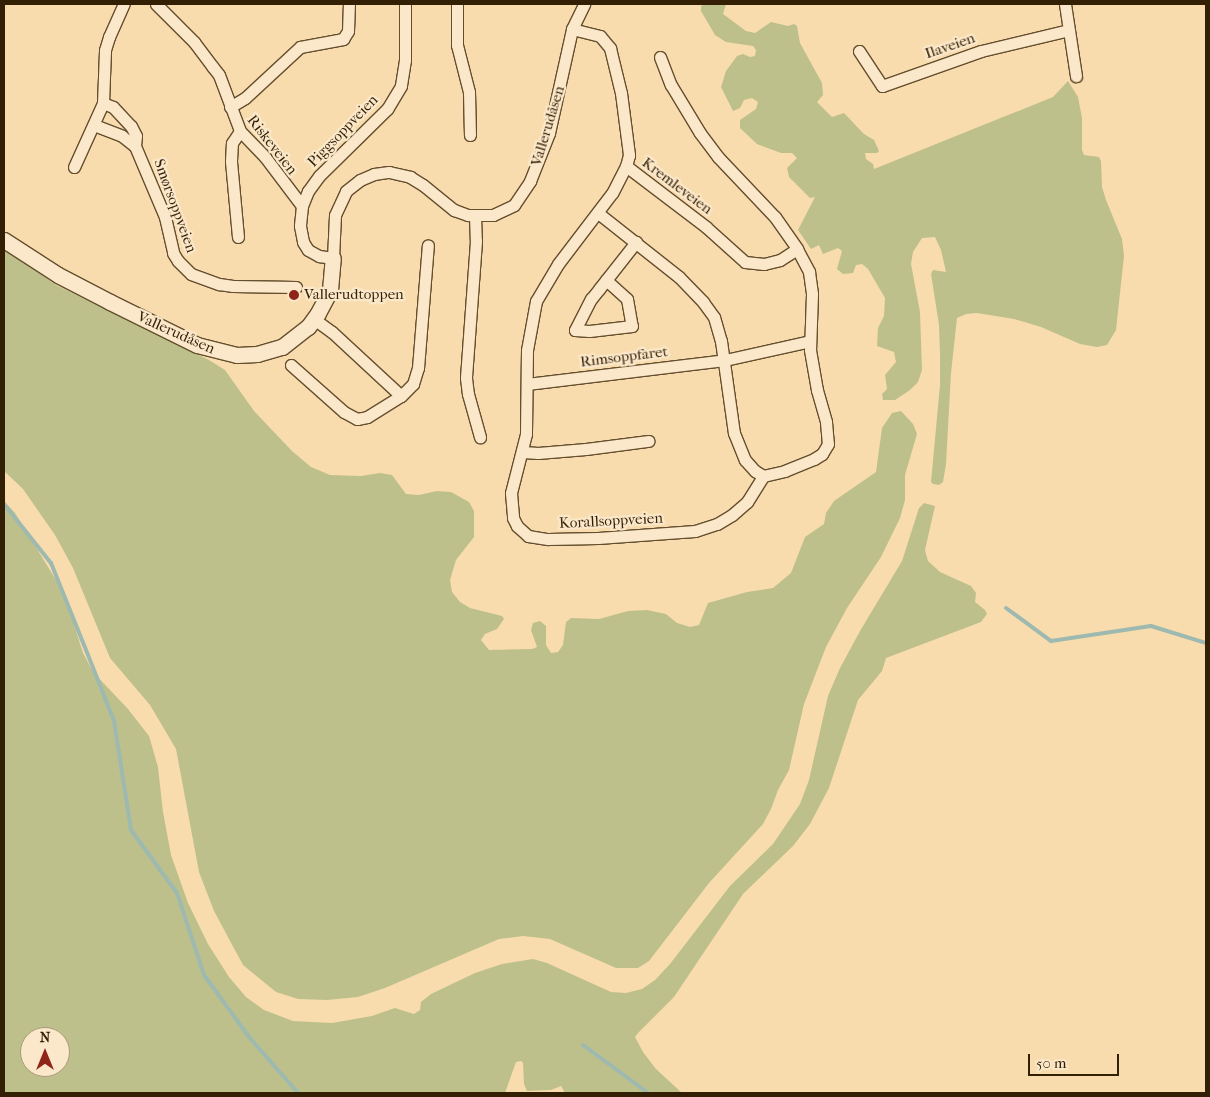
<!DOCTYPE html>
<meta charset="utf-8">
<style>
body{margin:0}
#map{position:relative;width:1210px;height:1097px;overflow:hidden;background:#f9dcad;font-family:"IM FELL French Canon",serif}
div>[style]{position:absolute}
.green>*{inset:0;background:#bdc08a}
.stream>*{height:4px;margin:-2px;padding:0 2px;transform-origin:2px;border-radius:2px;background:#9ebab0}
.roads{filter:drop-shadow(1px 0 #644e2e) drop-shadow(-1px 0 #644e2e) drop-shadow(0 1px #644e2e) drop-shadow(0 -1px #644e2e)}
.street>*{height:11px;margin:-5.5px;padding:0 5.5px;transform-origin:5.5px;border-radius:5.5px;background:#fbe8ca}
.secondary>*{height:15px;margin:-7.5px;padding:0 7.5px;transform-origin:7.5px;border-radius:7.5px;background:#fbe8ca}
.dots>*{width:14px;height:14px;translate:-50% -50%;box-sizing:border-box;border:2px solid #fbe8ca;border-radius:50%}
span{translate:-50% -50%;white-space:nowrap;text-align:center;line-height:1.15;-webkit-text-stroke:4.5px #fbe8ca;paint-order:stroke}
.street-label{font-size:15px;color:#331f04}
.poi-label{font-size:15px;color:#331f04}
.left{translate:0 -50%;text-align:left}
.frame{position:absolute;inset:0;border:5px solid #331f04;pointer-events:none}
.north{position:absolute;left:20px;top:1027px;width:50px;height:50px;box-sizing:border-box;background:#fbe8ca;border:1px solid #ab987b;border-radius:50%;rotate:0deg;font-size:14px;font-weight:700;line-height:20px;text-align:center;color:#331f04}
.north::after{content:'';display:block;margin:auto;width:18px;height:22px;background:#8f2418;clip-path:polygon(50% 0,100% 100%,50% 72%,0 100%)}
.scale{position:absolute;left:1028px;top:1054px;width:91px;height:22px;box-sizing:border-box;border:2px solid #331f04;border-top:0;padding-left:6px;font-size:15px;line-height:18px;white-space:nowrap;color:#331f04;-webkit-text-stroke:4px #fbe8ca;paint-order:stroke}
</style>
<div id="map">
<div class="green">
<div style="clip-path:polygon(705px 4px,726px 4px,723px 14px,746px 31px,755px 33px,771px 22px,788px 26px,794px 24px,797px 26px,800px 43px,822px 83px,823px 95px,817px 102px,832px 117px,844px 113px,864px 134px,874px 140px,879px 151px,877px 153px,865px 153px,866px 159px,873px 164px,874px 169px,1053px 97px,1068px 81px,1078px 97px,1082px 118px,1082px 150px,1084px 155px,1099px 157px,1101px 161px,1102px 187px,1106px 200px,1122px 239px,1124px 256px,1116px 330px,1107px 345px,1097px 347px,1080px 344px,1041px 327px,1014px 319px,977px 313px,966px 314px,957px 318px,951px 373px,946px 464px,943px 482px,939px 485px,933px 484px,931px 482px,940px 385px,940px 355px,939px 325px,931px 274px,933px 270px,946px 272px,941px 250px,935px 237px,922px 238px,913px 252px,911px 264px,920px 312px,922px 370px,918px 382px,910px 390px,895px 400px,883px 400px,882px 394px,887px 389px,885px 375px,896px 362px,894px 352px,877px 346px,878px 328px,884px 316px,885px 298px,868px 269px,862px 264px,856px 265px,853px 273px,843px 274px,837px 269px,842px 251px,838px 248px,823px 254px,819px 245px,811px 249px,798px 230px,815px 197px,810px 198px,789px 177px,787px 168px,797px 158px,792px 153px,781px 153px,757px 144px,740px 128px,740px 120px,756px 109px,758px 102px,752px 98px,744px 100px,740px 108px,733px 111px,721px 87px,726px 71px,737px 56px,743px 54px,750px 57px,755px 56px,756px 50px,753px 46px,726px 42px,715px 35px,701px 11px,701px 6px)"></div>
<div style="clip-path:polygon(4px 248px,56px 285px,209px 360px,225px 370px,254px 411px,292px 451px,311px 467px,330px 475px,361px 476px,380px 473px,392px 475px,406px 494px,419px 495px,437px 491px,451px 492px,469px 502px,474px 511px,474px 537px,456px 560px,450px 580px,452px 592px,460px 602px,470px 608px,502px 616px,504px 619px,497px 629px,485px 634px,481px 640px,489px 650px,532px 649px,537px 647px,531px 630px,533px 623px,540px 621px,546px 626px,546px 645px,551px 653px,558px 652px,563px 645px,566px 622px,571px 618px,599px 619px,628px 611px,647px 610px,666px 614px,677px 623px,690px 627px,699px 625px,708px 603px,747px 592px,773px 588px,791px 573px,805px 537px,824px 524px,826px 513px,834px 501px,876px 472px,882px 428px,892px 413px,901px 411px,913px 424px,917px 434px,905px 475px,905px 500px,900px 518px,881px 557px,847px 608px,826px 647px,804px 704px,789px 770px,778px 790px,771px 809px,763px 824px,709px 883px,649px 961px,638px 968px,616px 968px,550px 939px,523px 936px,499px 939px,385px 988px,358px 997px,327px 1000px,298px 999px,276px 992px,243px 965px,214px 911px,199px 872px,176px 749px,150px 705px,110px 658px,73px 568px,55px 535px,23px 489px,4px 471px)"></div>
<div style="clip-path:polygon(evenodd,4px 501px,15px 513px,64px 593px,83px 653px,93px 672px,128px 709px,149px 736px,158px 767px,163px 812px,171px 855px,188px 903px,208px 944px,229px 977px,246px 997px,264px 1010px,293px 1021px,332px 1023px,372px 1016px,395px 1008px,414px 1014px,420px 1010px,421px 1002px,431px 994px,475px 973px,502px 964px,533px 959px,547px 963px,611px 992px,626px 993px,642px 989px,655px 980px,670px 964px,730px 886px,773px 844px,800px 804px,809px 780px,828px 696px,840px 668px,860px 631px,902px 561px,919px 508px,924px 503px,935px 506px,925px 550px,928px 561px,940px 572px,971px 586px,976px 593px,975px 602px,985px 610px,987px 614px,981px 622px,886px 658px,882px 671px,858px 700px,829px 788px,810px 824px,793px 846px,743px 894px,674px 997px,638px 1033px,635px 1037px,643px 1052px,656px 1069px,682px 1093px,565px 1093px,561px 1086px,551px 1090px,527px 1091px,524px 1084px,523px 1063px,521px 1061px,516px 1062px,505px 1093px,4px 1093px,4px 501px,30px 1037px,60px 1037px,60px 1067px,30px 1067px,30px 1037px)"></div>
</div>
<div class="stream">
<div style="left:4px;top:504px;width:75px;rotate:51.5deg"></div>
<div style="left:51px;top:563px;width:99px;rotate:68.1deg"></div>
<div style="left:88px;top:655px;width:71px;rotate:68.5deg"></div>
<div style="left:114px;top:721px;width:110px;rotate:81.1deg"></div>
<div style="left:131px;top:830px;width:78px;rotate:53.9deg"></div>
<div style="left:177px;top:893px;width:86px;rotate:71.8deg"></div>
<div style="left:204px;top:975px;width:77px;rotate:54deg"></div>
<div style="left:249px;top:1037px;width:74px;rotate:48.8deg"></div>
<div style="left:1006px;top:608px;width:56px;rotate:36.3deg"></div>
<div style="left:1051px;top:641px;width:101px;rotate:-8.5deg"></div>
<div style="left:1151px;top:626px;width:58px;rotate:17.2deg"></div>
<div style="left:583px;top:1045px;width:81px;rotate:36.4deg"></div>
</div>
<div class="roads">
<div class="street">
<div style="left:156px;top:4px;width:54px;rotate:45deg"></div>
<div style="left:194px;top:42px;width:30px;rotate:53deg"></div>
<div style="left:212px;top:66px;width:11px;rotate:52deg"></div>
<div style="left:219px;top:75px;width:60px;rotate:69.4deg"></div>
<div style="left:240px;top:131px;width:36px;rotate:46deg"></div>
<div style="left:265px;top:157px;width:61px;rotate:52.9deg"></div>
<div style="left:405px;top:4px;width:56px;rotate:90deg"></div>
<div style="left:405px;top:60px;width:26px;rotate:99deg"></div>
<div style="left:401px;top:86px;width:27px;rotate:121deg"></div>
<div style="left:387px;top:109px;width:95px;rotate:135.4deg"></div>
<div style="left:319px;top:176px;width:19px;rotate:126deg"></div>
<div style="left:308px;top:191px;width:16px;rotate:112deg"></div>
<div style="left:302px;top:206px;width:20px;rotate:96deg"></div>
<div style="left:300px;top:226px;width:16px;rotate:79deg"></div>
<div style="left:303px;top:242px;width:9px;rotate:58deg"></div>
<div style="left:308px;top:250px;width:13px;rotate:29deg"></div>
<div style="left:319px;top:256px;width:14px;rotate:8deg"></div>
<div style="left:333px;top:258px;width:43px;rotate:-87.3deg"></div>
<div style="left:335px;top:215px;width:26px;rotate:-65deg"></div>
<div style="left:346px;top:191px;width:18px;rotate:-38deg"></div>
<div style="left:360px;top:180px;width:15px;rotate:-23deg"></div>
<div style="left:374px;top:174px;width:15px;rotate:-8deg"></div>
<div style="left:389px;top:172px;width:22px;rotate:13deg"></div>
<div style="left:410px;top:177px;width:15px;rotate:32deg"></div>
<div style="left:423px;top:185px;width:40px;rotate:39deg"></div>
<div style="left:454px;top:210px;width:15px;rotate:20deg"></div>
<div style="left:468px;top:215px;width:25px"></div>
<div style="left:493px;top:215px;width:23px;rotate:-25deg"></div>
<div style="left:514px;top:205px;width:29px;rotate:-56deg"></div>
<div style="left:530px;top:181px;width:52px;rotate:-68.4deg"></div>
<div style="left:549px;top:133px;width:107px;rotate:-77.5deg"></div>
<div style="left:572px;top:29px;width:28px;rotate:-64deg"></div>
<div style="left:457px;top:4px;width:41px;rotate:90deg"></div>
<div style="left:457px;top:45px;width:49px;rotate:75.7deg"></div>
<div style="left:469px;top:92px;width:43px;rotate:88.7deg"></div>
<div style="left:1065px;top:4px;width:73px;rotate:81.3deg"></div>
<div style="left:572px;top:29px;width:29px;rotate:14deg"></div>
<div style="left:600px;top:36px;width:16px;rotate:50deg"></div>
<div style="left:610px;top:48px;width:46px;rotate:76.3deg"></div>
<div style="left:621px;top:93px;width:63px;rotate:82.6deg"></div>
<div style="left:629px;top:155px;width:11px;rotate:105deg"></div>
<div style="left:626px;top:166px;width:30px;rotate:117deg"></div>
<div style="left:612px;top:193px;width:89px;rotate:127.3deg"></div>
<div style="left:558px;top:264px;width:43px;rotate:120.7deg"></div>
<div style="left:536px;top:301px;width:50px;rotate:100.4deg"></div>
<div style="left:527px;top:350px;width:84px;rotate:90.7deg"></div>
<div style="left:526px;top:434px;width:61px;rotate:104.3deg"></div>
<div style="left:511px;top:493px;width:25px;rotate:85deg"></div>
<div style="left:513px;top:518px;width:9px;rotate:63deg"></div>
<div style="left:517px;top:526px;width:15px;rotate:42deg"></div>
<div style="left:528px;top:536px;width:20px;rotate:9deg"></div>
<div style="left:548px;top:539px;width:50px;rotate:-1.1deg"></div>
<div style="left:598px;top:538px;width:97px;rotate:-4.1deg"></div>
<div style="left:695px;top:531px;width:23px;rotate:-18deg"></div>
<div style="left:717px;top:524px;width:17px;rotate:-31deg"></div>
<div style="left:732px;top:515px;width:20px;rotate:-41deg"></div>
<div style="left:747px;top:502px;width:31px;rotate:-58deg"></div>
<div style="left:859px;top:51px;width:42px;rotate:56.7deg"></div>
<div style="left:882px;top:86px;width:105px;rotate:-19.5deg"></div>
<div style="left:981px;top:51px;width:90px;rotate:-13.4deg"></div>
<div style="left:660px;top:57px;width:30px;rotate:69deg"></div>
<div style="left:671px;top:85px;width:56px;rotate:58.9deg"></div>
<div style="left:700px;top:133px;width:30px;rotate:53deg"></div>
<div style="left:718px;top:157px;width:83px;rotate:46.5deg"></div>
<div style="left:775px;top:217px;width:39px;rotate:55deg"></div>
<div style="left:797px;top:249px;width:26px;rotate:62deg"></div>
<div style="left:809px;top:272px;width:22px;rotate:82deg"></div>
<div style="left:812px;top:294px;width:56px;rotate:92deg"></div>
<div style="left:810px;top:350px;width:41px;rotate:80.1deg"></div>
<div style="left:817px;top:390px;width:33px;rotate:74deg"></div>
<div style="left:826px;top:422px;width:22px;rotate:85deg"></div>
<div style="left:828px;top:444px;width:12px;rotate:121deg"></div>
<div style="left:822px;top:454px;width:9px;rotate:148deg"></div>
<div style="left:814px;top:459px;width:31px;rotate:158deg"></div>
<div style="left:785px;top:471px;width:23px;rotate:167deg"></div>
<div style="left:103px;top:103px;width:11px;rotate:22deg"></div>
<div style="left:113px;top:107px;width:26px;rotate:47deg"></div>
<div style="left:131px;top:126px;width:11px;rotate:63deg"></div>
<div style="left:136px;top:136px;width:10px;rotate:96deg"></div>
<div style="left:230px;top:107px;width:17px;rotate:-31deg"></div>
<div style="left:245px;top:98px;width:75px;rotate:-42.8deg"></div>
<div style="left:300px;top:47px;width:44px;rotate:-10.5deg"></div>
<div style="left:343px;top:39px;width:9px;rotate:-58deg"></div>
<div style="left:348px;top:31px;width:27px;rotate:-88deg"></div>
<div style="left:94px;top:125px;width:30px;rotate:21deg"></div>
<div style="left:122px;top:136px;width:16px;rotate:38deg"></div>
<div style="left:135px;top:146px;width:77px;rotate:67.1deg"></div>
<div style="left:165px;top:217px;width:37px;rotate:77deg"></div>
<div style="left:173px;top:253px;width:9px;rotate:58deg"></div>
<div style="left:178px;top:261px;width:18px;rotate:45deg"></div>
<div style="left:191px;top:274px;width:30px;rotate:20deg"></div>
<div style="left:219px;top:284px;width:14px;rotate:8deg"></div>
<div style="left:233px;top:286px;width:63px;rotate:0.9deg"></div>
<div style="left:626px;top:166px;width:101px;rotate:37.3deg"></div>
<div style="left:706px;top:227px;width:52px;rotate:41.9deg"></div>
<div style="left:745px;top:262px;width:19px;rotate:6deg"></div>
<div style="left:764px;top:264px;width:16px;rotate:-14deg"></div>
<div style="left:780px;top:260px;width:20px;rotate:-33deg"></div>
<div style="left:74px;top:167px;width:70px;rotate:-65.6deg"></div>
<div style="left:103px;top:103px;width:53px;rotate:-87.8deg"></div>
<div style="left:105px;top:50px;width:14px;rotate:-73deg"></div>
<div style="left:109px;top:37px;width:36px;rotate:-66deg"></div>
<div style="left:598px;top:213px;width:103px;rotate:38.3deg"></div>
<div style="left:679px;top:277px;width:35px;rotate:46deg"></div>
<div style="left:703px;top:302px;width:19px;rotate:54deg"></div>
<div style="left:714px;top:317px;width:25px;rotate:74deg"></div>
<div style="left:721px;top:341px;width:93px;rotate:82deg"></div>
<div style="left:734px;top:433px;width:29px;rotate:68deg"></div>
<div style="left:745px;top:460px;width:15px;rotate:48deg"></div>
<div style="left:755px;top:471px;width:9px;rotate:32deg"></div>
<div style="left:475px;top:216px;width:25px;rotate:88deg"></div>
<div style="left:476px;top:241px;width:137px;rotate:94.2deg"></div>
<div style="left:466px;top:378px;width:16px;rotate:83deg"></div>
<div style="left:468px;top:394px;width:45px;rotate:74.4deg"></div>
<div style="left:238px;top:237px;width:76px;rotate:-95.3deg"></div>
<div style="left:231px;top:161px;width:18px;rotate:-87deg"></div>
<div style="left:232px;top:143px;width:14px;rotate:-56deg"></div>
<div style="left:606px;top:280px;width:28px;rotate:42deg"></div>
<div style="left:627px;top:299px;width:27px;rotate:80deg"></div>
<div style="left:632px;top:326px;width:43px;rotate:173.4deg"></div>
<div style="left:589px;top:331px;width:14px;rotate:-176deg"></div>
<div style="left:575px;top:330px;width:35px;rotate:-63deg"></div>
<div style="left:591px;top:299px;width:13px;rotate:-51deg"></div>
<div style="left:599px;top:289px;width:60px;rotate:-51.8deg"></div>
<div style="left:314px;top:319px;width:22px;rotate:36deg"></div>
<div style="left:332px;top:332px;width:94px;rotate:42.8deg"></div>
<div style="left:401px;top:396px;width:17px;rotate:-45deg"></div>
<div style="left:413px;top:384px;width:17px;rotate:-73deg"></div>
<div style="left:418px;top:368px;width:123px;rotate:-85.4deg"></div>
<div style="left:291px;top:365px;width:71px;rotate:41.6deg"></div>
<div style="left:344px;top:412px;width:15px;rotate:28deg"></div>
<div style="left:357px;top:419px;width:10px;rotate:-11deg"></div>
<div style="left:367px;top:417px;width:40px;rotate:-32deg"></div>
<div style="left:527px;top:384px;width:199px;rotate:-6.9deg"></div>
<div style="left:725px;top:360px;width:87px;rotate:-12.6deg"></div>
<div style="left:523px;top:452px;width:15px;rotate:4deg"></div>
<div style="left:538px;top:453px;width:48px;rotate:-4.8deg"></div>
<div style="left:586px;top:449px;width:63px;rotate:-7.4deg"></div>
</div>
<div class="secondary">
<div style="left:4px;top:240px;width:64px;rotate:32.9deg"></div>
<div style="left:58px;top:275px;width:59px;rotate:27.4deg"></div>
<div style="left:110px;top:302px;width:97px;rotate:26.3deg"></div>
<div style="left:197px;top:345px;width:41px;rotate:14deg"></div>
<div style="left:237px;top:355px;width:20px;rotate:-3deg"></div>
<div style="left:257px;top:354px;width:26px;rotate:-16deg"></div>
<div style="left:282px;top:347px;width:33px;rotate:-38deg"></div>
<div style="left:308px;top:327px;width:17px;rotate:-54deg"></div>
<div style="left:318px;top:313px;width:26px;rotate:-62deg"></div>
<div style="left:330px;top:290px;width:32px;rotate:-85deg"></div>
</div>
</div>
<div class="dots">
<div style="left:294px;top:295px;background:#8f2418"></div>
</div>
<div class="street-label">
<span style="left:950px;top:46px;rotate:-19deg">Ilaveien</span>
<span style="left:548px;top:126px;rotate:-73deg">Vallerudåsen</span>
<span style="left:343px;top:131px;rotate:-46deg">Piggsoppveien</span>
<span style="left:272px;top:145px;rotate:52deg">Riskeveien</span>
<span style="left:677px;top:186px;rotate:37deg">Kremleveien</span>
<span style="left:175px;top:206px;rotate:70deg">Smørsoppveien</span>
<span style="left:176px;top:333px;rotate:24deg">Vallerudåsen</span>
<span style="left:624px;top:357px;rotate:-7deg">Rimsoppfaret</span>
<span style="left:611px;top:521px;rotate:-3deg">Korallsoppveien</span>
</div>
<div class="poi-label">
<span class="left" style="left:304px;top:295px">Vallerudtoppen</span>
</div>
<div class="frame"></div>
<div class="north">N</div>
<div class="scale">50 m</div>
</div>
